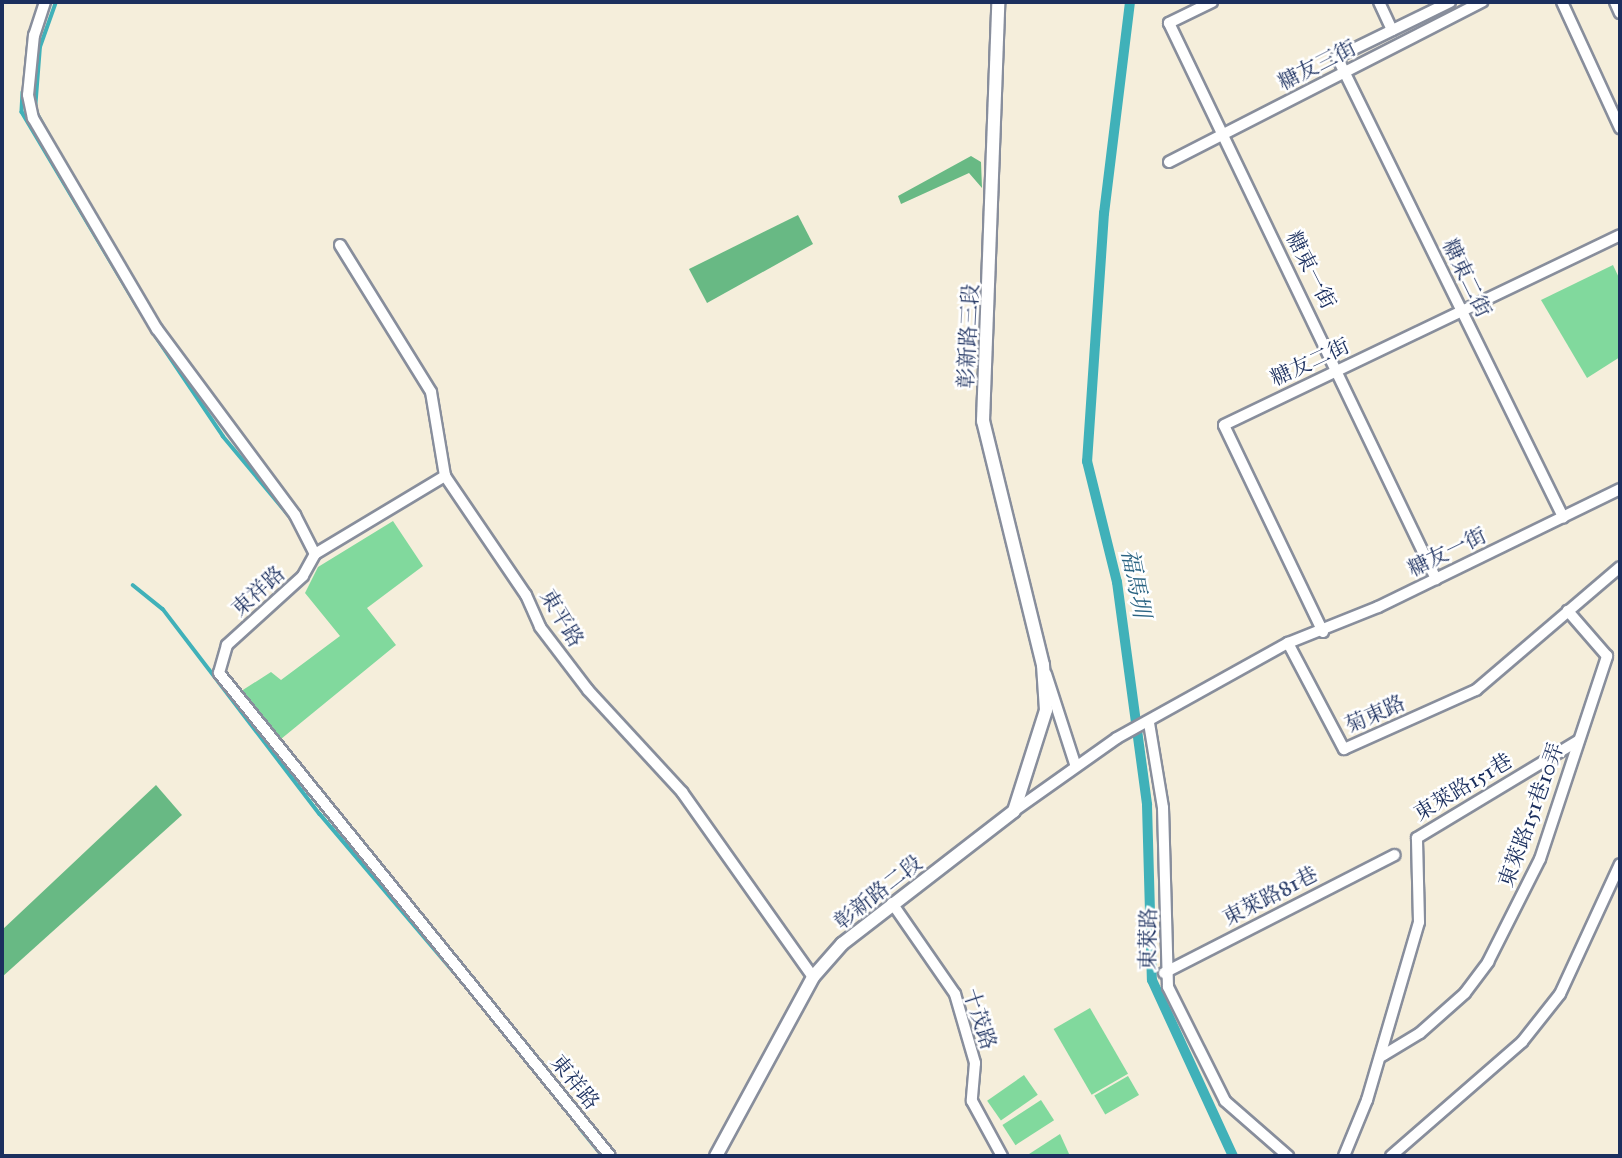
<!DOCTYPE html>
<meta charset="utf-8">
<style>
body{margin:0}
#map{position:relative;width:1622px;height:1158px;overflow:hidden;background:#f5eedb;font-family:"IM FELL Great Primer","Noto Serif TC",serif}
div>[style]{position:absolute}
.green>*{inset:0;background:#81d99d;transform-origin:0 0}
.forest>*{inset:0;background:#68b984}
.stream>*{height:3.5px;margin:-1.75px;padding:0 1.75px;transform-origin:1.75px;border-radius:1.75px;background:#40b1b9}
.canal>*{height:10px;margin:-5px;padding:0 5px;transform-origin:5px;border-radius:5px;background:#40b1b9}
.roads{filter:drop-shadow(2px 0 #888e9c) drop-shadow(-2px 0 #888e9c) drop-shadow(0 2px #888e9c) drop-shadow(0 -2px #888e9c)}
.minor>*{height:10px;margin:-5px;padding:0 5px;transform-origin:5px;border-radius:5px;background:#fff}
.tertiary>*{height:12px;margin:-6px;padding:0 6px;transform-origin:6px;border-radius:6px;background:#fff}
span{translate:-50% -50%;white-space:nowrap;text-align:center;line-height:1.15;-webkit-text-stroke:5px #fff;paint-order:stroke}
.street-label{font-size:21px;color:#1b2f5e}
.water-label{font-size:23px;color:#2a6382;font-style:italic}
.frame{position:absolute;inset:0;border:4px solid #1b2f5e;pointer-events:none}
</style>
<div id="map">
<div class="green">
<div style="clip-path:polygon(1613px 265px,1620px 280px,1620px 357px,1587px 378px,1541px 300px)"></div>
<div style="clip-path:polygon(393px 521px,423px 566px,367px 608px,396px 645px,270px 748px,232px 697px,271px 672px,281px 680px,340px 636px,305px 593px,318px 567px)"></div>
<div style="left:1090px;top:1008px;width:76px;height:42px;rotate:60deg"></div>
<div style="left:1024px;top:1075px;width:24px;height:45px;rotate:55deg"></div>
<div style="left:1128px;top:1076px;width:22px;height:39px;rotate:60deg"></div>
<div style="left:1041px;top:1100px;width:24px;height:46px;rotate:57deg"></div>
<div style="clip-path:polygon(1060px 1134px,1070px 1156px,1026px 1156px)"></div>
</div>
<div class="forest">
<div style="clip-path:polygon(971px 156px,981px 162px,982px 188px,969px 173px,901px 204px,898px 196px)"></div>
<div style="clip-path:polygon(798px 215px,813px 244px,707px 303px,689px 269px)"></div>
<div style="clip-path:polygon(156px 785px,182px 815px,2px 977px,2px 930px)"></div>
</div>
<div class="stream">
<div style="left:23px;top:92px;width:20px;rotate:93deg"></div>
<div style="left:22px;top:112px;width:227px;rotate:59.3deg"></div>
<div style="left:52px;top:141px;width:35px;rotate:-119deg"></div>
<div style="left:35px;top:110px;width:63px;rotate:-85.5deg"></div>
<div style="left:40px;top:47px;width:48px;rotate:-70.4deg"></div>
<div style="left:155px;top:335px;width:122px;rotate:56deg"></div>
<div style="left:223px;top:436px;width:108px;rotate:50.3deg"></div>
<div style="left:133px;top:585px;width:38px;rotate:39deg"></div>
<div style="left:163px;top:609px;width:258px;rotate:52.6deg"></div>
<div style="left:320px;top:814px;width:207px;rotate:49.7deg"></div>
<div style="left:580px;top:1128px;width:36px;rotate:51deg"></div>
</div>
<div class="canal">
<div style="left:1130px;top:2px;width:213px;rotate:97deg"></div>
<div style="left:1104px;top:213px;width:249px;rotate:93.9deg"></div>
<div style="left:1087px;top:461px;width:125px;rotate:76.1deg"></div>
<div style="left:1117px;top:582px;width:225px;rotate:82.3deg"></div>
<div style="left:1147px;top:805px;width:175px;rotate:88.4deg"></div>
<div style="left:1152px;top:980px;width:194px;rotate:65.3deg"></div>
</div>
<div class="roads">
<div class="minor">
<div style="left:45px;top:2px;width:35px;rotate:108deg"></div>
<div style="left:34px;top:35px;width:60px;rotate:95.7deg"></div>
<div style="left:28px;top:95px;width:24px;rotate:78deg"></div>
<div style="left:33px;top:118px;width:245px;rotate:59.6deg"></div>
<div style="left:157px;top:329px;width:232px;rotate:53.4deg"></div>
<div style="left:295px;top:515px;width:44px;rotate:62.9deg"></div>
<div style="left:315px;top:554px;width:25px;rotate:119deg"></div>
<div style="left:303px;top:576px;width:103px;rotate:137.8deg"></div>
<div style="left:227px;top:645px;width:29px;rotate:106deg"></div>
<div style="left:219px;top:673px;width:621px;rotate:51.01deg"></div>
<div style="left:1212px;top:2px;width:48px;rotate:154deg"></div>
<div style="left:1169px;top:23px;width:617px;rotate:64.35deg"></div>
<div style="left:1379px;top:2px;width:31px;rotate:65deg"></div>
<div style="left:1450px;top:2px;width:126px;rotate:154deg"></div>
<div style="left:1337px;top:57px;width:513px;rotate:63.83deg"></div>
<div style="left:1562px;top:2px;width:139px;rotate:65.3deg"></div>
<div style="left:1615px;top:2px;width:12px;rotate:66deg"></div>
<div style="left:1169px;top:162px;width:352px;rotate:-27.1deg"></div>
<div style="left:340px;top:245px;width:173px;rotate:58.2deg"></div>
<div style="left:431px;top:392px;width:85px;rotate:80.5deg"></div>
<div style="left:445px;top:476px;width:144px;rotate:55.8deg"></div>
<div style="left:526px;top:595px;width:35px;rotate:66deg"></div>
<div style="left:540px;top:627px;width:79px;rotate:52.7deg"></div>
<div style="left:588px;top:690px;width:139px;rotate:47.3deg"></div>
<div style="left:682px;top:792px;width:227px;rotate:54.7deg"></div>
<div style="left:315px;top:554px;width:152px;rotate:-31deg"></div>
<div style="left:1323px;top:632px;width:229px;rotate:-115.6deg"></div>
<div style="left:1224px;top:425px;width:439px;rotate:-25.6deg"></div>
<div style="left:1288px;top:643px;width:120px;rotate:62.2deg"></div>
<div style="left:1344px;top:749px;width:145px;rotate:-24.1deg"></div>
<div style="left:1476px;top:690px;width:189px;rotate:-40.5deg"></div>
<div style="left:1046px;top:674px;width:95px;rotate:72.1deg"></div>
<div style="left:1149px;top:723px;width:86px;rotate:80.6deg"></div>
<div style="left:1163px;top:808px;width:179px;rotate:88.4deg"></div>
<div style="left:1168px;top:987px;width:127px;rotate:63.4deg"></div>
<div style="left:1225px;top:1101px;width:84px;rotate:41.1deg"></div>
<div style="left:1014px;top:811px;width:126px;rotate:-35.3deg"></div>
<div style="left:1117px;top:738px;width:196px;rotate:-29.1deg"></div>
<div style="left:1288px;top:643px;width:97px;rotate:-21.8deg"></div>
<div style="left:1378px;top:607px;width:269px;rotate:-26deg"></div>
<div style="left:892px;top:903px;width:111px;rotate:55.3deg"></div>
<div style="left:955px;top:994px;width:72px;rotate:73.8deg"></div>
<div style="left:975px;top:1063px;width:38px;rotate:95deg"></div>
<div style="left:972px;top:1101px;width:63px;rotate:61.4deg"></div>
<div style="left:1164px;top:973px;width:259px;rotate:-27.1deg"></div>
<div style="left:1382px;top:1056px;width:44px;rotate:-31.2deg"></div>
<div style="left:1420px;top:1033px;width:60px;rotate:-41.6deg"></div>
<div style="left:1465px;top:993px;width:39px;rotate:-53deg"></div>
<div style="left:1488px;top:962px;width:115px;rotate:-63.2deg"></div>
<div style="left:1540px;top:859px;width:214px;rotate:-71.7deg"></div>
<div style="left:1607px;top:656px;width:60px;rotate:-130.9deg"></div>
<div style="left:1344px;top:1156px;width:61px;rotate:-67.7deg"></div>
<div style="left:1367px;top:1100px;width:185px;rotate:-73.7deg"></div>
<div style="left:1419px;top:922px;width:84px;rotate:-91.4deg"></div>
<div style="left:1417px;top:838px;width:188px;rotate:-31.1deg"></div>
<div style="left:1391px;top:1156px;width:174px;rotate:-41deg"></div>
<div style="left:1522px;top:1042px;width:61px;rotate:-51.6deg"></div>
<div style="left:1560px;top:994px;width:143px;rotate:-65.2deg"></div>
</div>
<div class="tertiary">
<div style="left:716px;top:1156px;width:204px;rotate:-61.5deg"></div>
<div style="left:813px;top:977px;width:44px;rotate:-48.7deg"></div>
<div style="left:842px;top:944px;width:217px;rotate:-37.7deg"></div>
<div style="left:1014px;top:811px;width:106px;rotate:-72.4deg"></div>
<div style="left:1046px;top:710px;width:45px;rotate:-93.8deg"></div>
<div style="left:1043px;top:665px;width:251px;rotate:-103.8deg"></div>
<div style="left:983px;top:421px;width:419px;rotate:-87.9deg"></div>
</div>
</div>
<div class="street-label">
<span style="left:1317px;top:65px;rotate:-27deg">糖友三街</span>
<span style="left:1311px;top:270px;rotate:63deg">糖東一街</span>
<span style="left:1467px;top:278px;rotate:64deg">糖東二街</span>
<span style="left:968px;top:336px;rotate:-87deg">彰新路三段</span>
<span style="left:1310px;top:362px;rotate:-25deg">糖友二街</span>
<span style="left:1447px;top:552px;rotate:-26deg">糖友一街</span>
<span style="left:258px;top:591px;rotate:-42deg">東祥路</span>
<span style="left:562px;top:618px;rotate:59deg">東平路</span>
<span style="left:1375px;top:714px;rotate:-24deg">菊東路</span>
<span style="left:1463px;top:787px;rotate:-31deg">東萊路151巷</span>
<span style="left:1531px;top:815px;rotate:-70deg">東萊路151巷10弄</span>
<span style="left:878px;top:892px;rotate:-38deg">彰新路二段</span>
<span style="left:1270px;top:896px;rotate:-27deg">東萊路81巷</span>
<span style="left:1148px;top:939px;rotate:-89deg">東萊路</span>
<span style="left:980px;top:1019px;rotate:72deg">十茂路</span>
<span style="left:575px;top:1082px;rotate:51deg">東祥路</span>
</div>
<div class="water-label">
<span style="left:1136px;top:583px;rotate:79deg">福馬圳</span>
</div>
<div class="frame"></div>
</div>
